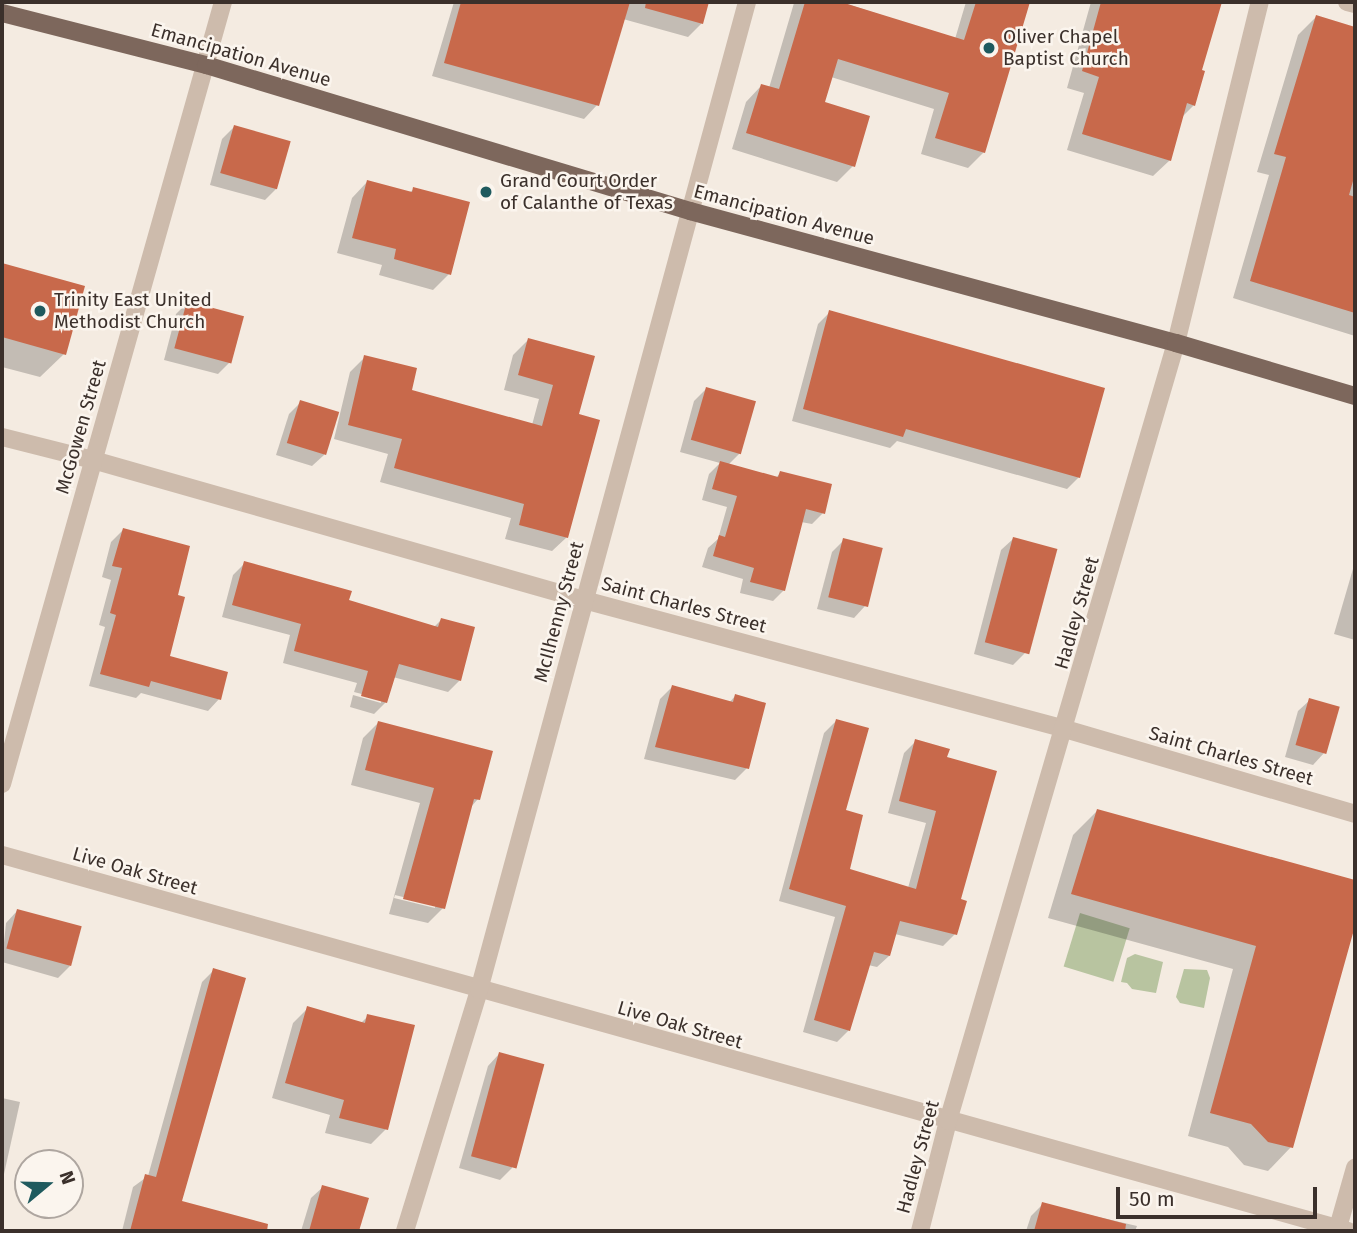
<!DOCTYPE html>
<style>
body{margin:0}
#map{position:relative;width:1357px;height:1233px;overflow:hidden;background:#f4ebe1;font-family:"Fira Sans",sans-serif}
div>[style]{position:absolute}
.green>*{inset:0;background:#b8c4a0;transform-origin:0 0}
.shadow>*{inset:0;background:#0003}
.building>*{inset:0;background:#c8694b;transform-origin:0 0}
.minor>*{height:18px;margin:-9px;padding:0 9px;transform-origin:9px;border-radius:9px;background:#cdbbac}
.major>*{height:18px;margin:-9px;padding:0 9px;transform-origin:9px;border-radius:9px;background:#7d675c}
.dots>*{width:19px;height:19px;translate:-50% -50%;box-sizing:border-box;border:4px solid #fbf5ee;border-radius:50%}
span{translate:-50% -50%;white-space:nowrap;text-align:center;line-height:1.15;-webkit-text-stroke:5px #fbf5ee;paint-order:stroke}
.poi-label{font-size:19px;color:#3b302b}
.left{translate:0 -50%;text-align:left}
.street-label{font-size:19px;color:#3b302b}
.frame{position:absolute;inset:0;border:4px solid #3b302b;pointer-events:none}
.north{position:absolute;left:14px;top:1149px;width:70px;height:70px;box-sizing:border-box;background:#fbf5ee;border:2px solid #aea6a0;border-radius:50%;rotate:71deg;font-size:19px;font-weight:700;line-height:28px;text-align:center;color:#3b302b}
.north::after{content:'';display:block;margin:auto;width:24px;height:32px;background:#1f5a5e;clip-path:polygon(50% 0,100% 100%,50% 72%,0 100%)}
.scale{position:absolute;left:1116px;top:1187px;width:201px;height:32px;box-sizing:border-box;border:4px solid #3b302b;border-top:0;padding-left:9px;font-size:21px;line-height:24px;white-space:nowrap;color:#3b302b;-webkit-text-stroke:5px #fbf5ee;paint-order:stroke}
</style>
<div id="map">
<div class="green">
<div style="left:1080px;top:913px;width:52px;height:56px;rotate:17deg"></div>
<div style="clip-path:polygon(1135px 954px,1163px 962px,1156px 993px,1132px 989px,1127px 983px,1121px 982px,1127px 958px)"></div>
<div style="clip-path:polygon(1184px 969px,1207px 970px,1210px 978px,1204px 1008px,1180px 1003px,1176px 997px)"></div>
</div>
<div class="shadow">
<div style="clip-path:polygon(454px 2px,707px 2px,702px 23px,688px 37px,623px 19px,597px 105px,584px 119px,432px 76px)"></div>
<div style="clip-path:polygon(792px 2px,841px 2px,955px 39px,966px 2px,1028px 2px,984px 152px,968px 168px,921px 154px,934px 109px,831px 77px,823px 103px,853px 166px,837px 182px,732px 149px,746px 102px,761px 86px,769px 88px,794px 3px)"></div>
<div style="clip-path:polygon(1091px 2px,1220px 2px,1199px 71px,1194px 105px,1182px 117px,1170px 160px,1153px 176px,1067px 150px,1084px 93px,1067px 88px)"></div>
<div style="clip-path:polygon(1316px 17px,1355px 28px,1355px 336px,1233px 298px,1269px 175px,1257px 172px,1298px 35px)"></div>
<div style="clip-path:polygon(234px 127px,277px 188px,265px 200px,210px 185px,222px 139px)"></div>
<div style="clip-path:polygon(367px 182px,409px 193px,414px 189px,449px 274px,433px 290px,379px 275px,382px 265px,337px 253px,352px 198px)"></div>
<div style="clip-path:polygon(2px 265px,82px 287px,64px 354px,40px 377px,2px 367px)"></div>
<div style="clip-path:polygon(187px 303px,230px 362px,218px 374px,164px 360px,176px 314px)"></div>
<div style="clip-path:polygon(830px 312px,1079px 477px,1067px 489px,897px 441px,890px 448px,792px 421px,818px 324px)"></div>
<div style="clip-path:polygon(528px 340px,577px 416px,567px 537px,552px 551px,505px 539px,511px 518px,380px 482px,388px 454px,334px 439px,350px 372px,365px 357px,410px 391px,532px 425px,539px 399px,504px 390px,513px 355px)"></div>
<div style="clip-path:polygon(706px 389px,740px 453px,728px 465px,776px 478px,780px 473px,823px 513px,812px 524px,801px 522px,784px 590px,773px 601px,740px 593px,743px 579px,702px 567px,708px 548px,718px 539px,727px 507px,702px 500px,709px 474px,720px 463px,680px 452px,694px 401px)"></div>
<div style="clip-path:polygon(301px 402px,337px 413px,324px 455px,312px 466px,276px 455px,289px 414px)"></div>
<div style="clip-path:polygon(123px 530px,175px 597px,168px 658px,219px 699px,208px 711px,141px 693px,136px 698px,89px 686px,105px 627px,99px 625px,111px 580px,102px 577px,111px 542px)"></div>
<div style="clip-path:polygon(1013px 539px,1025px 653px,1013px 665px,974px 654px,1001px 550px)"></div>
<div style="clip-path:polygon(844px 540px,865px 606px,854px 618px,817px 609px,832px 552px)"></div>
<div style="clip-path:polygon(1355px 562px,1355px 640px,1334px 634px)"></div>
<div style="clip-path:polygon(245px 563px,347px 601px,434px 627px,441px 620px,460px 680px,448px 692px,393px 677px,386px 702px,374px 714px,350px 707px,353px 695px,381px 703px,381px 699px,354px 692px,357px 683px,283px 663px,290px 635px,222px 617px,233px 575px)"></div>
<div style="clip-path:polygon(672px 687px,729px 703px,735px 696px,747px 768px,735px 780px,644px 759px,660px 699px)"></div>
<div style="clip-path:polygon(1310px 700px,1324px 753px,1313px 765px,1285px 757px,1298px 711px)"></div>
<div style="clip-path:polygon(836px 721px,848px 871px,908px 888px,926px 823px,888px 813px,904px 753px,916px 741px,945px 759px,959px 900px,955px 934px,943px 946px,895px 934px,889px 956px,877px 967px,868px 965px,849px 1030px,837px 1042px,803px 1032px,835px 917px,779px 901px,824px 733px)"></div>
<div style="clip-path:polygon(evenodd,378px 723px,478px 799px,470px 808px,443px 908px,428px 923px,389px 914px,420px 803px,351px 785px,363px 738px,378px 723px,395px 895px,435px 905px,435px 908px,394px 898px,395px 895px)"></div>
<div style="clip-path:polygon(1097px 811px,1355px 882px,1355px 920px,1291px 1147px,1268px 1171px,1244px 1165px,1228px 1147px,1188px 1136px,1233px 969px,1048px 918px,1073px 835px)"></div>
<div style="clip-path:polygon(17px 911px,70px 966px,58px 978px,2px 962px,6px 923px)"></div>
<div style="clip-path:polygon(214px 970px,180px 1202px,255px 1231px,122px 1231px,133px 1187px,148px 1176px,202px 982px)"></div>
<div style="clip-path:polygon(308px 1008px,361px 1023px,368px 1016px,386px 1129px,371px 1144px,325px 1133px,330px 1115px,272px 1098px,293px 1023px)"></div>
<div style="clip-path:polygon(499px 1054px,512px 1168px,500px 1180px,459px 1168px,488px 1066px)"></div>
<div style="clip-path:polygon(2px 1098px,20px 1102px,2px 1183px)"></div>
<div style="clip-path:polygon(323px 1187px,367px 1199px,358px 1231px,301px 1231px,311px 1198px)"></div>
<div style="clip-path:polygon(1043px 1204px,1137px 1226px,1135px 1231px,1026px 1231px,1031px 1216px)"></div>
</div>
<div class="building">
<div style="clip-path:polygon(461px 2px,630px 2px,599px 106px,444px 63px)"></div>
<div style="clip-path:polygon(646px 2px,709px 2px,703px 24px,645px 8px)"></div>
<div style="clip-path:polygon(805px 2px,841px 2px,964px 40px,976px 2px,1030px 2px,985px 153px,935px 138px,949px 93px,838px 59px,825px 102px,870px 116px,855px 167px,746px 133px,761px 84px,779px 89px)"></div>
<div style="clip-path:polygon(1101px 2px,1222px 2px,1202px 70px,1205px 71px,1195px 106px,1187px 103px,1171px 161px,1082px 134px,1099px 77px,1082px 71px)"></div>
<div style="clip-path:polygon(1316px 15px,1355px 27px,1355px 174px,1349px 195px,1355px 197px,1355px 313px,1250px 281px,1286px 157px,1274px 154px)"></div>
<div style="left:234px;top:125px;width:59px;height:50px;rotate:16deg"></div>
<div style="clip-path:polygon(367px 180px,412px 192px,413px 187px,470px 202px,451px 275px,394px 259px,396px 249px,352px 238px)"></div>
<div style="clip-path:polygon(2px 263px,85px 286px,66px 355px,2px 337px)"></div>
<div style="left:187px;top:301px;width:59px;height:49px;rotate:15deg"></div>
<div style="clip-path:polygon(829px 310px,1105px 388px,1080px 478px,906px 429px,903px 437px,803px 409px)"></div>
<div style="clip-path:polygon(528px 338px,595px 356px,579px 414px,600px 420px,568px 538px,519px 525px,524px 504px,394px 468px,402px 439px,348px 425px,364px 355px,417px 368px,412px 390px,542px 426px,553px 385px,518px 375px)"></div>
<div style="left:706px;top:387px;width:52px;height:55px;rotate:16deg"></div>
<div style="left:300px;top:400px;width:41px;height:45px;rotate:17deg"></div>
<div style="clip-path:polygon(720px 461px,778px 477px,780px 471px,832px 484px,825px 514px,806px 509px,785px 591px,750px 582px,754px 568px,713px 556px,719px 535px,725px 537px,737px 496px,712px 489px)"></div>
<div style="clip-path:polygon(123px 528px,190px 546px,178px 595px,185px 597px,170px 656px,228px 672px,221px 700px,151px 681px,149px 687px,100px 674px,116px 615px,110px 613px,122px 568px,112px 566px)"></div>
<div style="left:1013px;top:537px;width:46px;height:109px;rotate:15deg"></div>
<div style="left:843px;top:538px;width:41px;height:61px;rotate:14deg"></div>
<div style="clip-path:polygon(244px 561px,352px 591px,349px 600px,438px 627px,441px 618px,475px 627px,461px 681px,399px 664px,387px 703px,361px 696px,368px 671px,294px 651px,301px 624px,232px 605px)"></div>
<div style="clip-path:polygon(672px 685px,733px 702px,735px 694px,766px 703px,749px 769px,655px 747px)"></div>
<div style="left:1309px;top:698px;width:32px;height:49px;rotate:16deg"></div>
<div style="clip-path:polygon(836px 719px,869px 728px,846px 810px,863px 815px,850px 869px,916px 889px,936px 811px,899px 801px,915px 739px,950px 749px,947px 757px,997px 771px,961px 899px,967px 901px,957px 935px,900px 921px,890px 956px,874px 952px,850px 1031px,814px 1020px,846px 906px,789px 889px)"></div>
<div style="clip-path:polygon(378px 721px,493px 751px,480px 800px,474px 799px,445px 909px,403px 899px,434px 788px,365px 770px)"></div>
<div style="clip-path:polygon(1097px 809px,1355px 880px,1355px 926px,1293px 1148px,1268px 1142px,1251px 1124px,1210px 1113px,1256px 946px,1071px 894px)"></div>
<div style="left:17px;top:909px;width:67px;height:41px;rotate:15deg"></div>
<div style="clip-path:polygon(213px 968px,246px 978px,182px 1201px,268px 1224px,267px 1231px,130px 1231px,145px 1174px,156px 1177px)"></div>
<div style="clip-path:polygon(307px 1006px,365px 1023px,367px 1014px,415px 1025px,388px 1130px,339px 1118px,344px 1100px,285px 1083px)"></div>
<div style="left:499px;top:1052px;width:47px;height:108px;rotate:15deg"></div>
<div style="clip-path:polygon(322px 1185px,369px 1198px,359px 1231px,309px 1231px)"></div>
<div style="clip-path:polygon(1042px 1202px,1126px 1224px,1125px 1231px,1034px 1231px)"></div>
</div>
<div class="minor">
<div style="left:1347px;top:2px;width:8px;rotate:14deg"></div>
<div style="left:2px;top:437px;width:94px;rotate:14.2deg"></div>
<div style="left:93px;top:460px;width:511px;rotate:15.91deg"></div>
<div style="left:584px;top:600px;width:498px;rotate:15deg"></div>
<div style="left:1065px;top:729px;width:302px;rotate:16.3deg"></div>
<div style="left:2px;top:784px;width:813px;rotate:-74.22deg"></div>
<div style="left:2px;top:855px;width:1398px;rotate:15.61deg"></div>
<div style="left:405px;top:1231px;width:252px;rotate:-72.9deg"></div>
<div style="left:479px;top:990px;width:1024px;rotate:-74.82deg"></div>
<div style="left:920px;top:1231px;width:114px;rotate:-75.7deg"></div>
<div style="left:948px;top:1121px;width:811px;rotate:-73.67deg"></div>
<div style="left:1176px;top:343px;width:351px;rotate:-76.2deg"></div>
<div style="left:1337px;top:1231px;width:66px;rotate:-74.1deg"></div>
</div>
<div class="major">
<div style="left:2px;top:13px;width:211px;rotate:14.3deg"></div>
<div style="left:206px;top:65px;width:506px;rotate:16.79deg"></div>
<div style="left:690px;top:211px;width:504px;rotate:15.2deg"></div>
<div style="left:1176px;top:343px;width:187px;rotate:16.5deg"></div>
</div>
<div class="dots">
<div style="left:989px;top:48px;background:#1f5a5e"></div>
<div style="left:486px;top:192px;background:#1f5a5e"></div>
<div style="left:40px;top:311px;background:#1f5a5e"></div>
</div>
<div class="poi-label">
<span class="left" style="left:1003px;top:48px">Oliver Chapel<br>Baptist Church</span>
<span class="left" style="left:500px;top:192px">Grand Court Order<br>of Calanthe of Texas</span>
<span class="left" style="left:54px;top:311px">Trinity East United<br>Methodist Church</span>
</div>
<div class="street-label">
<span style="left:241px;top:55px;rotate:16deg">Emancipation Avenue</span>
<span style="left:784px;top:215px;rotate:15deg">Emancipation Avenue</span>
<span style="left:81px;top:427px;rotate:-74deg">McGowen Street</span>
<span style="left:684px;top:605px;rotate:15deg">Saint Charles Street</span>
<span style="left:559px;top:612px;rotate:-75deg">McIlhenny Street</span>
<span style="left:1077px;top:613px;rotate:-74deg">Hadley Street</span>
<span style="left:1231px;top:756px;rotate:16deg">Saint Charles Street</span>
<span style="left:135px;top:871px;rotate:16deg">Live Oak Street</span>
<span style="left:680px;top:1025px;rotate:16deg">Live Oak Street</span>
<span style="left:918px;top:1157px;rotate:-75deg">Hadley Street</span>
</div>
<div class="frame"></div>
<div class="north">N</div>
<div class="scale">50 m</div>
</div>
